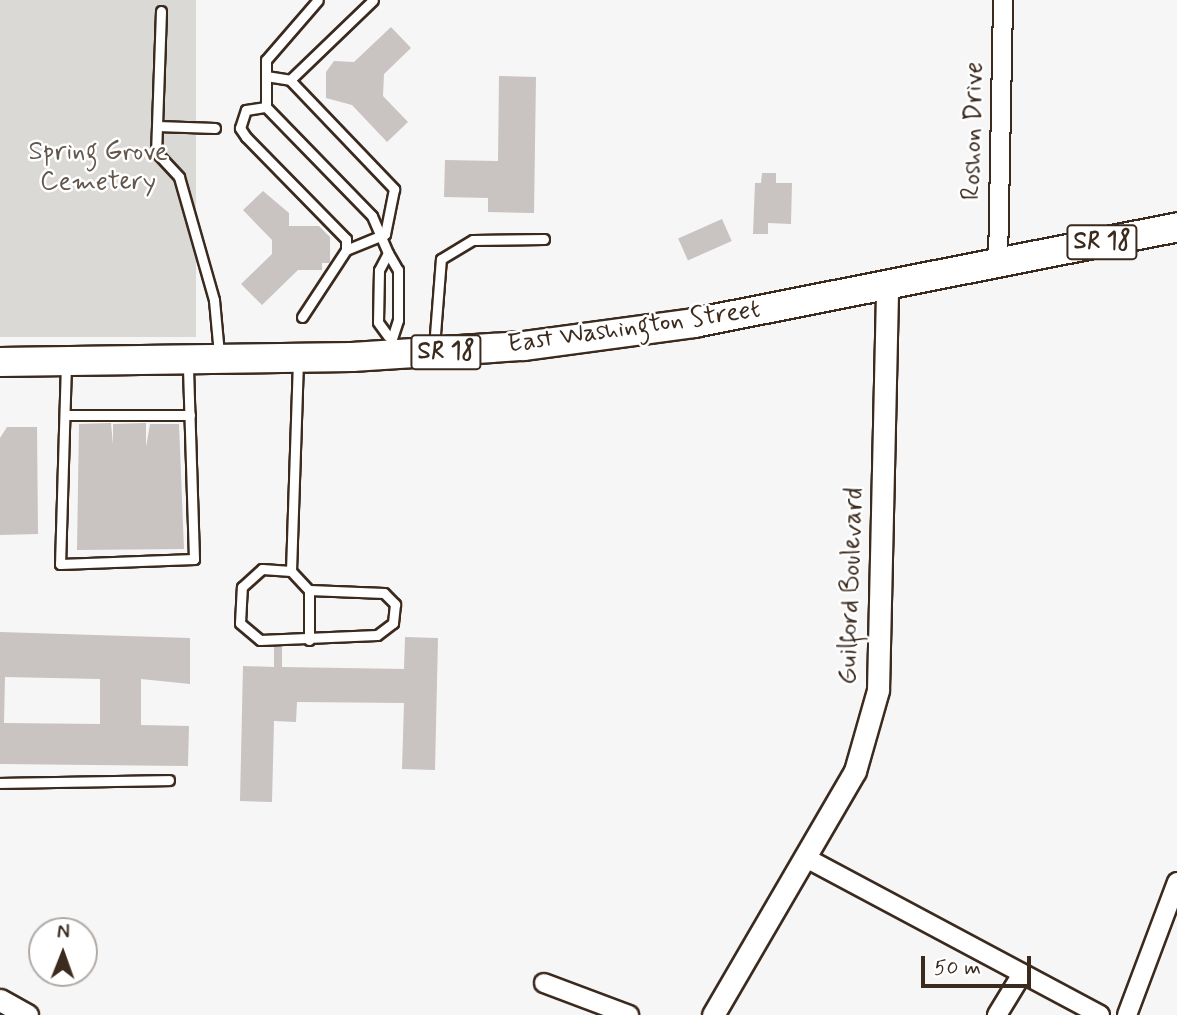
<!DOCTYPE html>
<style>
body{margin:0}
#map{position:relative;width:1177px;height:1015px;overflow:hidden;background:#f7f6f6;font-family:Mynerve,sans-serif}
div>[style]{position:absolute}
.green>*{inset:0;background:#dbd9d6;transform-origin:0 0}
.building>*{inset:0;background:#c9c3c1;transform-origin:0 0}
.roads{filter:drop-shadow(2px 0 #3b2a1e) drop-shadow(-2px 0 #3b2a1e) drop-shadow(0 2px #3b2a1e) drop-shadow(0 -2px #3b2a1e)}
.service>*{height:9px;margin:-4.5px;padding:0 4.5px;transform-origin:4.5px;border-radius:4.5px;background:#fff}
.minor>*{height:18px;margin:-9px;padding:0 9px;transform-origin:9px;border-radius:9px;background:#fff}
.tertiary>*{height:21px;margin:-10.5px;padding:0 10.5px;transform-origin:10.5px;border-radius:10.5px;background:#fff}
.trunk>*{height:28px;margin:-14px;padding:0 14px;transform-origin:14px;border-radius:14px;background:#fff}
span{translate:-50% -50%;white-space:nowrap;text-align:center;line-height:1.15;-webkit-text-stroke:5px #fff;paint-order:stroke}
.shield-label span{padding:2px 5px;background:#fff;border:2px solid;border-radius:5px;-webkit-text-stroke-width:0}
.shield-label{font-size:24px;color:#3b2a1e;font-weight:700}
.street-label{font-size:26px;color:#3b2a1e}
.park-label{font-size:26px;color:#63564c}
.north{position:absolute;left:28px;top:917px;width:70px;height:70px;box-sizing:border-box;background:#fff;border:2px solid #b1aaa5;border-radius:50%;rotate:1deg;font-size:19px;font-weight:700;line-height:28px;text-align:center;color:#3b2a1e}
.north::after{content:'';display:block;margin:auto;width:24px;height:32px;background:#3b2a1e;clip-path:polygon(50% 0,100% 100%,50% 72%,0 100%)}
.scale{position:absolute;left:921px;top:956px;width:110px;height:32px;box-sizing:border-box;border:4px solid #3b2a1e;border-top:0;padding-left:9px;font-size:21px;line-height:24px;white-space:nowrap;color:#3b2a1e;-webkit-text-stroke:5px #fff;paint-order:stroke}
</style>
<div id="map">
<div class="green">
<div style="left:0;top:0;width:196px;height:337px"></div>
</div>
<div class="building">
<div style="clip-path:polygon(391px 27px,411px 48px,384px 74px,383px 96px,408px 122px,387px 142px,352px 105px,326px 98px,326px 72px,334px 61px,354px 62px)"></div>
<div style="clip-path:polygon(499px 76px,536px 77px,534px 213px,488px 212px,488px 198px,444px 197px,445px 160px,498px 161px)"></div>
<div style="clip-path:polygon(762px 173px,776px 173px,776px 183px,792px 183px,791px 224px,768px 223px,768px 234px,753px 234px,755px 183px,761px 183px)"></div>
<div style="clip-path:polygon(263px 191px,289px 213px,289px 226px,319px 226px,330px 237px,330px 263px,322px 263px,322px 270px,298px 270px,262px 305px,241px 284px,272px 254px,272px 240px,243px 210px)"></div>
<div style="left:722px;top:219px;width:24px;height:48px;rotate:66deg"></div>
<div style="clip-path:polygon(111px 423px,113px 445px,113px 424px,146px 423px,146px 447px,150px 424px,179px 424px,184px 549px,77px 550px,79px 424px)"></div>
<div style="clip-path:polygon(7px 427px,37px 427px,38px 534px,0 535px,0 438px)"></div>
<div style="clip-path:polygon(evenodd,0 632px,190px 638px,190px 684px,141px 679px,141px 725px,189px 726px,188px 766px,0 764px,0 632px,5px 677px,100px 679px,100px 724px,4px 723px,5px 677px)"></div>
<div style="clip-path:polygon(405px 637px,438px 638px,435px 770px,402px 769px,404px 703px,297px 702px,296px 722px,274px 721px,272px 802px,240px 801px,243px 666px,274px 667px,274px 645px,282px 645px,282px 667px,404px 669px)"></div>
</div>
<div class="roads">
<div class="service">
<div style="left:161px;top:11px;width:141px;rotate:92deg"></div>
<div style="left:156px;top:152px;width:34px;rotate:47deg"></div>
<div style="left:179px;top:177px;width:128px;rotate:74.1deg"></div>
<div style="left:214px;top:300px;width:54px;rotate:84.7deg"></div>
<div style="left:266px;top:76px;width:24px;rotate:9deg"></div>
<div style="left:290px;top:80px;width:151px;rotate:46.3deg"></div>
<div style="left:394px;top:189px;width:46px;rotate:101.3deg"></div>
<div style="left:385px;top:234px;width:42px;rotate:157.7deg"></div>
<div style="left:290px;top:80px;width:115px;rotate:-43.9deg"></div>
<div style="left:266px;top:107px;width:47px;rotate:-90deg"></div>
<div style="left:266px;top:60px;width:79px;rotate:-49.1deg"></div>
<div style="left:157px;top:126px;width:58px;rotate:2deg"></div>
<div style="left:302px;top:317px;width:80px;rotate:-56.7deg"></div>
<div style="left:346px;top:250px;width:11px;rotate:-90deg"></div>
<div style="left:346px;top:239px;width:143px;rotate:-134.4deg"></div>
<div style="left:246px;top:137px;width:11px;rotate:-124deg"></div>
<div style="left:240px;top:128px;width:19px;rotate:-72deg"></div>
<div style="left:246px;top:110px;width:20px;rotate:-9deg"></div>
<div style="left:266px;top:107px;width:152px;rotate:45.8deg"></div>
<div style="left:372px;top:216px;width:40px;rotate:66.6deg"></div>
<div style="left:388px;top:336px;width:17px;rotate:-126deg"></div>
<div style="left:378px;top:322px;width:52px;rotate:-88.9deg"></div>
<div style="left:379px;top:270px;width:19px;rotate:-62deg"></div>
<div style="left:388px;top:253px;width:20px;rotate:60deg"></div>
<div style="left:398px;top:270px;width:50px;rotate:90deg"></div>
<div style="left:398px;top:320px;width:32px;rotate:108deg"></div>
<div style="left:434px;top:347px;width:88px;rotate:-85.5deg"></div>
<div style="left:441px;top:259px;width:37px;rotate:-31deg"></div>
<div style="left:473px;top:240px;width:71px;rotate:-0.8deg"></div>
<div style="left:66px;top:363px;width:201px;rotate:91.7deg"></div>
<div style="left:60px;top:564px;width:134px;rotate:-2.1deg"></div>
<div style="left:194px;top:559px;width:195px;rotate:-91.8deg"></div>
<div style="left:65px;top:415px;width:125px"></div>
<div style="left:291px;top:571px;width:26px;rotate:47deg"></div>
<div style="left:309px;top:590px;width:75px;rotate:2.3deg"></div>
<div style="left:384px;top:593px;width:16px;rotate:45deg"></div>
<div style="left:395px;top:604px;width:19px;rotate:96deg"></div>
<div style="left:393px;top:623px;width:20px;rotate:143deg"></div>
<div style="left:377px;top:635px;width:117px;rotate:177.6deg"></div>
<div style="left:260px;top:640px;width:26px;rotate:-140deg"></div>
<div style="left:240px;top:623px;width:36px;rotate:-87deg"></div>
<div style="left:242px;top:587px;width:27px;rotate:-42deg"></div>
<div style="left:262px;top:569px;width:29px;rotate:4deg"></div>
<div style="left:291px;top:571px;width:211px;rotate:-88.1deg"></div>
<div style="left:309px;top:590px;width:50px;rotate:90deg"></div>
<div style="left:0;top:783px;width:169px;rotate:-1deg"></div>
</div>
<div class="minor">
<div style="left:998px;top:263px;width:263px;rotate:-88.9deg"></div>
<div style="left:808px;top:859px;width:331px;rotate:28.1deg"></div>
<div style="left:544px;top:983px;width:91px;rotate:20.6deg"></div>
<div style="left:997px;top:1015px;width:48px;rotate:-58.6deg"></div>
<div style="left:1127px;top:1015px;width:142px;rotate:-69.4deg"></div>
</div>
<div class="tertiary">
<div style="left:0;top:1000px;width:31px;rotate:29deg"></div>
<div style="left:713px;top:1015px;width:282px;rotate:-59.8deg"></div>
<div style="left:855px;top:771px;width:84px;rotate:-74.1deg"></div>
<div style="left:878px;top:690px;width:405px;rotate:-88.7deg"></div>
</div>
<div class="trunk">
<div style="left:0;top:362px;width:352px;rotate:-0.8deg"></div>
<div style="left:352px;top:357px;width:172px;rotate:-3.7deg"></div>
<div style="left:524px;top:346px;width:172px;rotate:-7.7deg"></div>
<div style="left:694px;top:323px;width:492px;rotate:-11.2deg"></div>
</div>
</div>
<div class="shield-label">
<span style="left:1102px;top:242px">SR 18</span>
<span style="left:446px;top:352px">SR 18</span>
</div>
<div class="street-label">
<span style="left:974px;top:131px;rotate:-89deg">Roshon Drive</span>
<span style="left:634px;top:328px;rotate:-8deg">East Washington Street</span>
<span style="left:852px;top:586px;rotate:-88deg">Guilford Boulevard</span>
</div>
<div class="park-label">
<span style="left:98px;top:168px">Spring Grove<br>Cemetery</span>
</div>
<div class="north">N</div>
<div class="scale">50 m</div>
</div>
